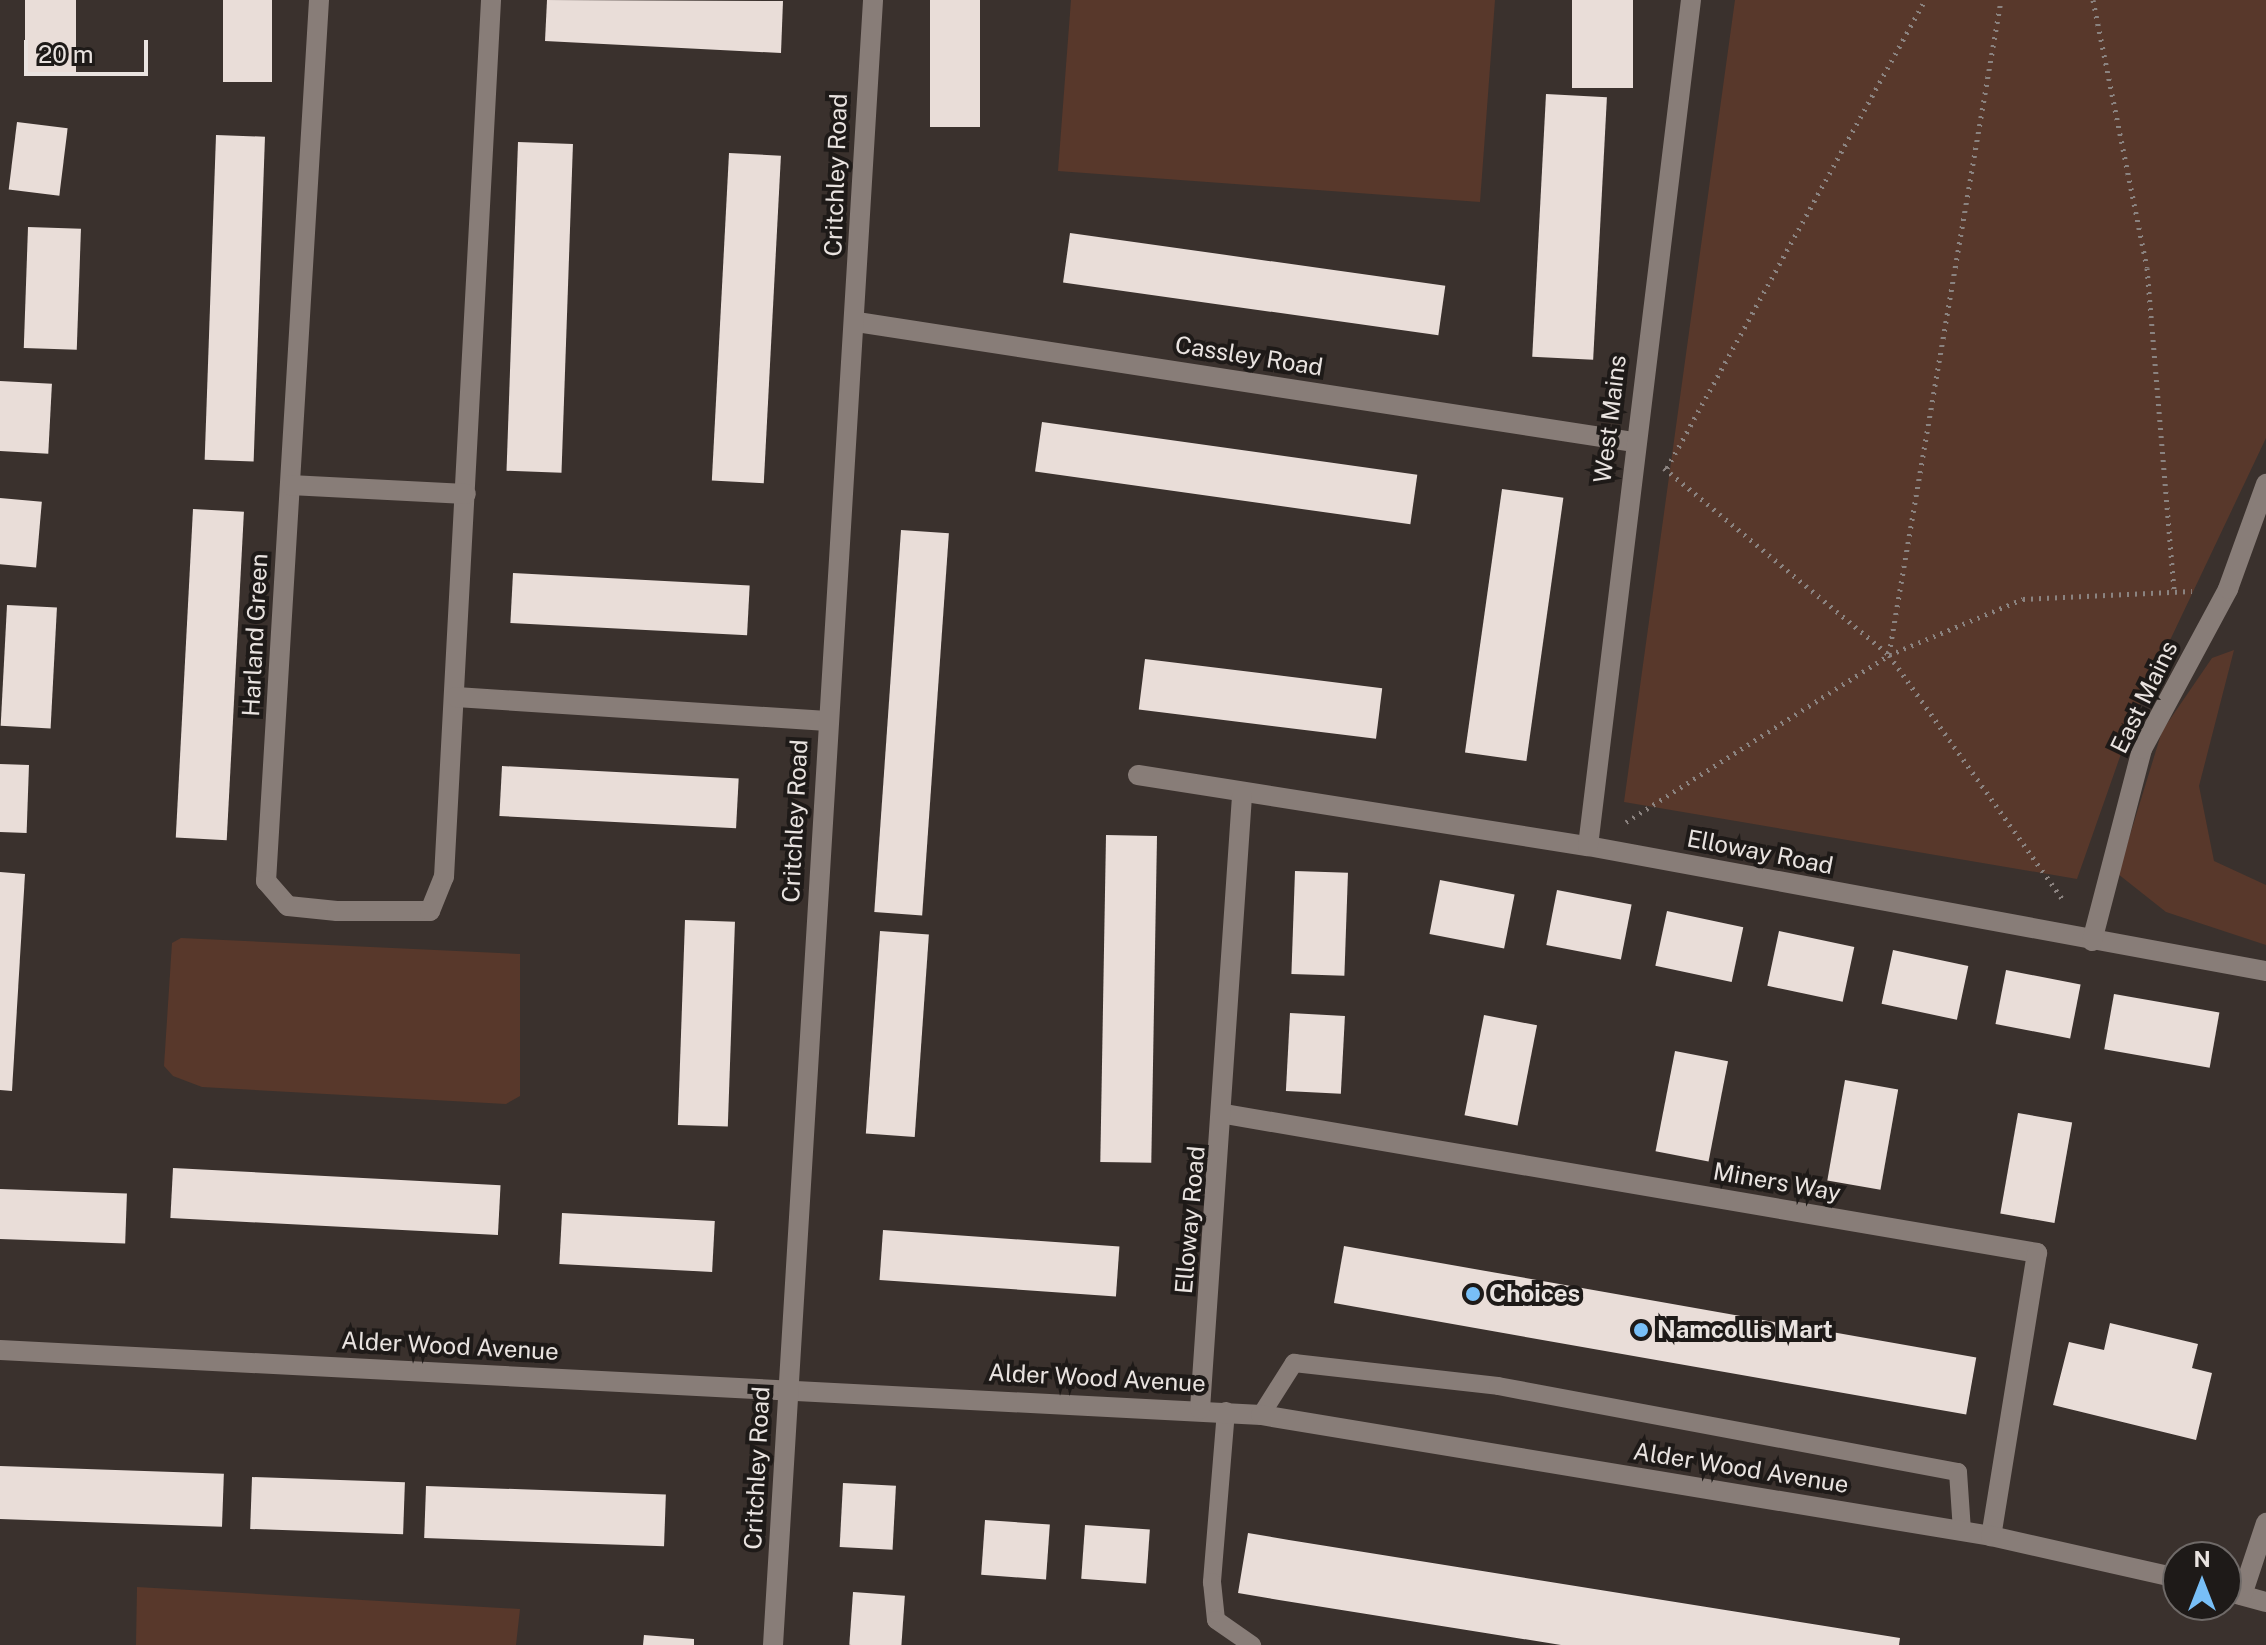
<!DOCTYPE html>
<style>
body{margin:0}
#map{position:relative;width:2266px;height:1645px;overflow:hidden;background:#3a312d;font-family:"Public Sans",sans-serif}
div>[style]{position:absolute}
.green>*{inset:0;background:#58382b}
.building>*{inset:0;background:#e9ddd8;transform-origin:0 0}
.path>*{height:5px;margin-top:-2.5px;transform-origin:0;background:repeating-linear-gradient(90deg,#8b8380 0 2px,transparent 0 8px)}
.service>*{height:18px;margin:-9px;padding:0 9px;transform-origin:9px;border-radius:9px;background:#887d78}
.minor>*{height:20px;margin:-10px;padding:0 10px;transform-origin:10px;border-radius:10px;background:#887d78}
.dots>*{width:22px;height:22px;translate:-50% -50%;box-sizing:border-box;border:4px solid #1e1a18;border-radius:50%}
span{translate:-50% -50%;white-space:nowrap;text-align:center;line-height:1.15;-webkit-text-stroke:8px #1e1a18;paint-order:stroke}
.street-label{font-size:24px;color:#e9e3e0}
.poi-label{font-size:24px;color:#e9e3e0;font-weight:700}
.left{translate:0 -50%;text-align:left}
.north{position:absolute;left:2162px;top:1541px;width:80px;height:80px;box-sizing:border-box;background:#1e1a18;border:2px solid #6f6a68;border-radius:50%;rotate:0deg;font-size:22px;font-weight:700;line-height:32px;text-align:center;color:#e9e3e0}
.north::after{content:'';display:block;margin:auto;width:28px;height:36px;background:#78bff7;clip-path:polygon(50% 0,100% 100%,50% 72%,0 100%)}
.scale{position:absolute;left:24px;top:40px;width:124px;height:36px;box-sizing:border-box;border:4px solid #e9e3e0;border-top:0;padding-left:10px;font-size:24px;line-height:28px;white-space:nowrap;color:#e9e3e0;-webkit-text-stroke:6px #1e1a18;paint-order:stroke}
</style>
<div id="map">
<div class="green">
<div style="clip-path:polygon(1071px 0,1495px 0,1480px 202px,1058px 171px)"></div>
<div style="clip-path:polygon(1735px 0,2266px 0,2266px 438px,2135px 714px,2077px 879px,1624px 802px)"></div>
<div style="clip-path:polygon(2234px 650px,2199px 786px,2214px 861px,2266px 885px,2266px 945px,2166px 912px,2118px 874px,2162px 731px,2212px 658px)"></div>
<div style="clip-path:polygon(181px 938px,520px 954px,520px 1096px,506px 1104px,202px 1087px,173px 1076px,164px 1066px,172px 943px)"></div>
<div style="clip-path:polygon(137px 1587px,520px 1609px,516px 1645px,136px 1645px)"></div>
</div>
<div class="building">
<div style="left:25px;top:0;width:51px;height:73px"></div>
<div style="left:223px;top:0;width:49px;height:82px"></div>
<div style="clip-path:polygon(547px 0,783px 1px,781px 53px,545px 41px)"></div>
<div style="left:930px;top:0;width:50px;height:127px"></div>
<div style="left:1572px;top:0;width:61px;height:88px"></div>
<div style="left:1546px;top:94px;width:61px;height:263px;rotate:3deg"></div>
<div style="left:17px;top:122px;width:51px;height:68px;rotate:7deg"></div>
<div style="left:216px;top:135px;width:49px;height:325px;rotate:2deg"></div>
<div style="left:518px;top:142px;width:55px;height:329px;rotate:2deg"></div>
<div style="left:729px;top:153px;width:52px;height:328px;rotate:3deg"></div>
<div style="left:28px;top:227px;width:53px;height:121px;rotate:2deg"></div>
<div style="left:1070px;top:233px;width:379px;height:50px;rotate:8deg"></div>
<div style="left:0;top:381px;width:52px;height:70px;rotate:3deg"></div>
<div style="left:1042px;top:422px;width:379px;height:50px;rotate:8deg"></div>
<div style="left:1502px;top:489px;width:62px;height:266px;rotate:8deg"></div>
<div style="left:0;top:498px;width:42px;height:66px;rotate:5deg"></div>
<div style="left:193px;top:509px;width:51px;height:329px;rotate:3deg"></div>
<div style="left:901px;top:530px;width:48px;height:383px;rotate:4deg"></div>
<div style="left:513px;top:573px;width:237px;height:50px;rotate:3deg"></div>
<div style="left:7px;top:605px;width:50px;height:121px;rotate:3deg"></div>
<div style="left:1145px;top:659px;width:239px;height:51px;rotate:7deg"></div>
<div style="left:0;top:764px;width:29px;height:68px;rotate:2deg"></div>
<div style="left:502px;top:766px;width:237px;height:50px;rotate:3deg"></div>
<div style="left:1106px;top:835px;width:51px;height:327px;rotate:1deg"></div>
<div style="left:1295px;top:871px;width:53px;height:103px;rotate:2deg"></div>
<div style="clip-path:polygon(0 872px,25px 874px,12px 1091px,0 1090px)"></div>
<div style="left:1440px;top:880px;width:76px;height:55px;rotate:11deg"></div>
<div style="left:1557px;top:890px;width:76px;height:56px;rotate:11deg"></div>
<div style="left:1667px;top:911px;width:78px;height:56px;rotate:12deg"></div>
<div style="left:685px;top:920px;width:50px;height:205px;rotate:2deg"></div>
<div style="left:880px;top:931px;width:49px;height:203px;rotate:4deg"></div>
<div style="left:1779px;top:931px;width:77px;height:56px;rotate:12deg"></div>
<div style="left:1893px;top:950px;width:77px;height:55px;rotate:12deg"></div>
<div style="left:2006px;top:970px;width:76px;height:55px;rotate:11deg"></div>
<div style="left:2114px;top:994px;width:107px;height:56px;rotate:10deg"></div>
<div style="left:1290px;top:1013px;width:55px;height:78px;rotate:3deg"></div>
<div style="left:1484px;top:1015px;width:54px;height:102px;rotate:11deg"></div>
<div style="left:1675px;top:1051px;width:54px;height:102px;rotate:11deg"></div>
<div style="left:1845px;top:1080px;width:54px;height:102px;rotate:10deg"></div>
<div style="left:2018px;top:1113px;width:55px;height:102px;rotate:10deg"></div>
<div style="left:173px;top:1168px;width:328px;height:50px;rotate:3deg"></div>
<div style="left:0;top:1189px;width:127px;height:50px;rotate:2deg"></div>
<div style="left:562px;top:1213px;width:153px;height:51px;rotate:3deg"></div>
<div style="left:883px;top:1230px;width:237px;height:50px;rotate:4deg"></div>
<div style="left:1344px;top:1246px;width:642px;height:58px;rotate:10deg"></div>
<div style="clip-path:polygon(2110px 1323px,2198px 1344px,2192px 1368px,2212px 1373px,2196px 1440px,2053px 1405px,2069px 1342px,2104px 1350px)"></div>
<div style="left:0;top:1466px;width:224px;height:53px;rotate:2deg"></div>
<div style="left:252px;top:1477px;width:153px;height:52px;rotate:2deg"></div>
<div style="left:843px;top:1483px;width:53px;height:64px;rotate:3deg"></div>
<div style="left:426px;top:1486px;width:240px;height:52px;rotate:2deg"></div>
<div style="left:985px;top:1520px;width:65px;height:55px;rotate:4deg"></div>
<div style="left:1085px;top:1525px;width:65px;height:54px;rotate:4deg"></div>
<div style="clip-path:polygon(1248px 1533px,1289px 1540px,1900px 1638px,1899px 1645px,1561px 1645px,1279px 1600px,1238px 1593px)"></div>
<div style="left:853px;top:1592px;width:52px;height:53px;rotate:4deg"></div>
<div style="clip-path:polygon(644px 1635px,694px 1639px,694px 1645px,643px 1645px)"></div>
</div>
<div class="path">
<div style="left:2093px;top:0;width:273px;rotate:78.6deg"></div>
<div style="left:2147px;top:268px;width:324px;rotate:85.2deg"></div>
<div style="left:1664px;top:468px;width:293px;rotate:39.7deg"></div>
<div style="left:1889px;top:655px;width:302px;rotate:54.6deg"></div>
<div style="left:1667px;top:468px;width:534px;rotate:-61.13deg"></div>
<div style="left:1889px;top:654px;width:664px;rotate:-80.28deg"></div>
<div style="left:1626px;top:822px;width:312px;rotate:-32.4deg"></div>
<div style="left:1889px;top:655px;width:145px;rotate:-22.7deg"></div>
<div style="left:2023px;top:599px;width:169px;rotate:-2.7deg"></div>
</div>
<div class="service">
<div style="left:1226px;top:1411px;width:172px;rotate:94.7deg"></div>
<div style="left:1212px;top:1582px;width:38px;rotate:84deg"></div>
<div style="left:1216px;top:1620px;width:44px;rotate:34.8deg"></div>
<div style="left:1261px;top:1415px;width:62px;rotate:-57.6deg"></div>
<div style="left:1294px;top:1363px;width:205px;rotate:6.4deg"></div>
<div style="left:1498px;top:1386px;width:468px;rotate:10.6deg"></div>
<div style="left:1958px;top:1472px;width:59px;rotate:86.1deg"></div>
</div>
<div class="minor">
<div style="left:319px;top:0;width:883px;rotate:93.44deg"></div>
<div style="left:266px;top:881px;width:33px;rotate:49deg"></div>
<div style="left:288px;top:906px;width:49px;rotate:5.8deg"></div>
<div style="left:337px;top:911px;width:93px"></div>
<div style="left:430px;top:911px;width:37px;rotate:-68deg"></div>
<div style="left:444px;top:877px;width:878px;rotate:-86.93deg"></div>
<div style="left:857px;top:322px;width:785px;rotate:8.79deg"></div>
<div style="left:290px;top:485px;width:176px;rotate:2.9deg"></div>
<div style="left:456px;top:697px;width:372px;rotate:3.7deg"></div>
<div style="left:1138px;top:775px;width:456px;rotate:9deg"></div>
<div style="left:1588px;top:846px;width:689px;rotate:10.45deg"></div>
<div style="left:1588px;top:846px;width:852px;rotate:-83.06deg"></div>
<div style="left:2092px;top:941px;width:198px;rotate:-75.4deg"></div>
<div style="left:2142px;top:749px;width:182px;rotate:-61.7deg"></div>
<div style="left:2228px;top:589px;width:112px;rotate:-70.1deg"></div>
<div style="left:1225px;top:1114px;width:824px;rotate:9.71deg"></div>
<div style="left:2037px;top:1253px;width:287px;rotate:99.2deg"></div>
<div style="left:0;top:1350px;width:1263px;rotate:2.95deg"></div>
<div style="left:1261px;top:1415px;width:740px;rotate:9.41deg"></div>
<div style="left:1991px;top:1536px;width:192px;rotate:12.7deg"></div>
<div style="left:1200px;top:1409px;width:614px;rotate:-86.08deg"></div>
<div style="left:2226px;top:1591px;width:41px;rotate:15.4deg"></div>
<div style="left:2242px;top:1595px;width:76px;rotate:-71.6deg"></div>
<div style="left:773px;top:1645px;width:1648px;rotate:-86.52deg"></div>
</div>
<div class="dots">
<div style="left:1473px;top:1294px;background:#78bff7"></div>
<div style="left:1641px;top:1330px;background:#78bff7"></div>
</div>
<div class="street-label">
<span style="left:836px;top:175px;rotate:-88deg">Critchley Road</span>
<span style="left:1249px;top:356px;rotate:9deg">Cassley Road</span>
<span style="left:1610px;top:419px;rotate:-83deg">West Mains</span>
<span style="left:255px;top:635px;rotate:-87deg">Harland Green</span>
<span style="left:2144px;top:697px;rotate:-64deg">East Mains</span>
<span style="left:795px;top:821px;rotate:-87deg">Critchley Road</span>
<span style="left:1760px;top:852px;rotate:11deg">Elloway Road</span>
<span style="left:1777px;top:1182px;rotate:10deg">Miners Way</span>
<span style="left:1190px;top:1220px;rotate:-85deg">Elloway Road</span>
<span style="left:450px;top:1346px;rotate:3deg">Alder Wood Avenue</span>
<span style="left:1097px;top:1378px;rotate:3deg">Alder Wood Avenue</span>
<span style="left:757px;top:1468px;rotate:-87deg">Critchley Road</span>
<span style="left:1741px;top:1468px;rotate:9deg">Alder Wood Avenue</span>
</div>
<div class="poi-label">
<span class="left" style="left:1489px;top:1294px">Choices</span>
<span class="left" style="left:1657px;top:1330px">Namcollis Mart</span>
</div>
<div class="north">N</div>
<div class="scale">20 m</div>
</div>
